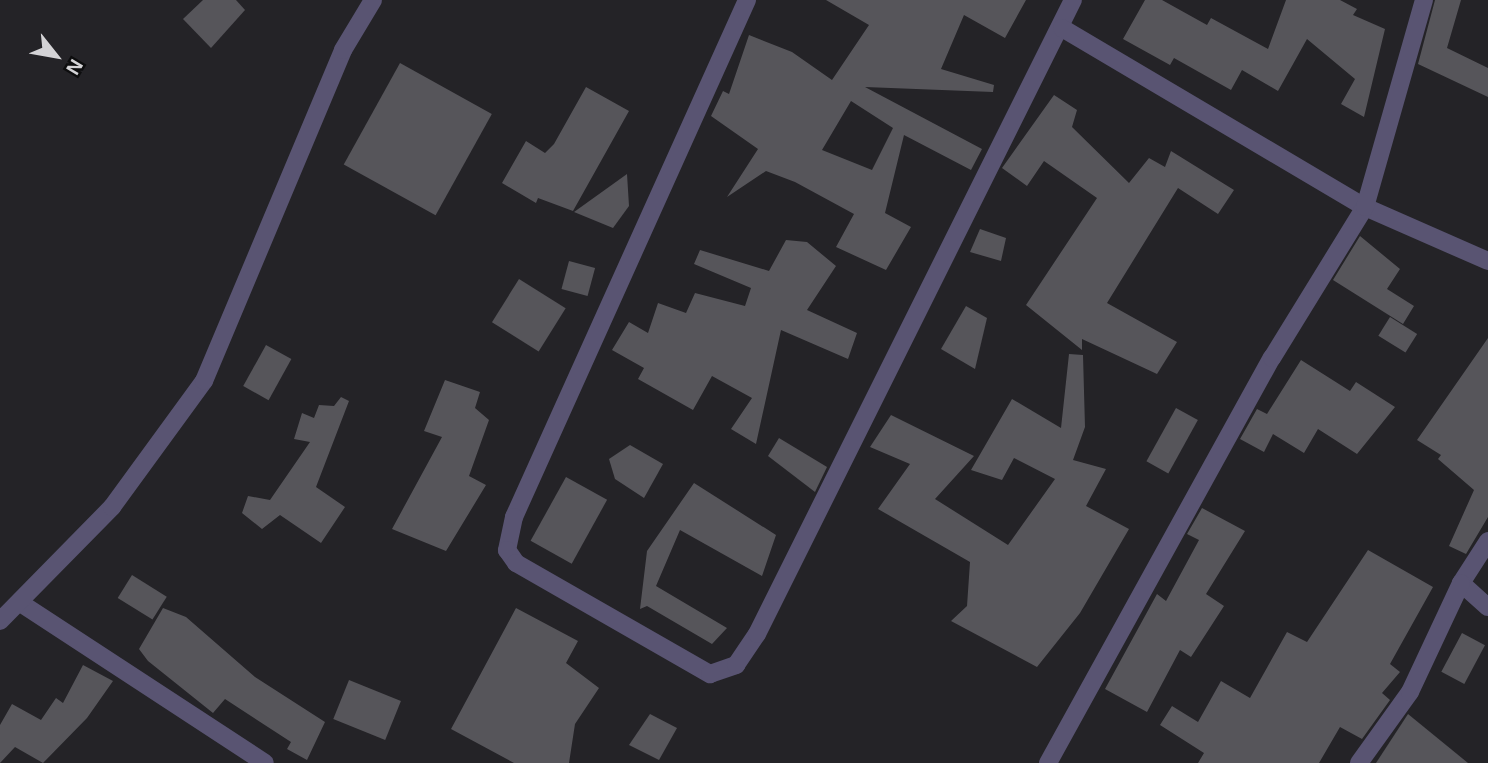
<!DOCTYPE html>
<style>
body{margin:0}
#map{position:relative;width:1488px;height:763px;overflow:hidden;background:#242327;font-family:Arial,sans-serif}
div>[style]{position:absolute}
.building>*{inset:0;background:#56555a;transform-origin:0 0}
.minor>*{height:18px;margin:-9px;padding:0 9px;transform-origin:9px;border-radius:9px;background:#595472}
span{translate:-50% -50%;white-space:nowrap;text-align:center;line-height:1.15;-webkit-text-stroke:7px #0d0d0e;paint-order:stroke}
.north{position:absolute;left:21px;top:21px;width:70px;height:70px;-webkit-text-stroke:5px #0d0d0e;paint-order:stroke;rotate:121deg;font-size:19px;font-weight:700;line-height:28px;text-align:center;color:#d4d3d6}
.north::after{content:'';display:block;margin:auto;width:24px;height:32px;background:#d4d3d6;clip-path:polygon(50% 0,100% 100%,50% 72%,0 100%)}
</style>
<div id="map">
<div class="building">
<div style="clip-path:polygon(203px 0,236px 0,245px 10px,211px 48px,183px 19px)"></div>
<div style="clip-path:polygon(evenodd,826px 0,1026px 0,1005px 38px,964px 15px,941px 69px,994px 85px,993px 92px,865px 87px,982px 149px,971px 170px,904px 135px,885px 213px,911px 227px,886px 270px,836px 247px,854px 214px,795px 182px,766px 171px,727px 197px,758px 149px,711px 116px,723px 91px,729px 94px,749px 35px,792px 52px,832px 80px,869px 25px,826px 0,851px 101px,893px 128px,872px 170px,822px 150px,851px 101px)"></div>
<div style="clip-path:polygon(1145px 0,1162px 0,1207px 25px,1211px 18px,1268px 49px,1286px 0,1340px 0,1357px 9px,1353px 15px,1385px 29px,1364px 117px,1341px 104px,1355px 79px,1307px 39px,1278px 91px,1242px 70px,1231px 90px,1174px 58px,1170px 65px,1123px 39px)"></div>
<div style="clip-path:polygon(1435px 0,1461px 0,1447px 48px,1488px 68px,1488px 97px,1418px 64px)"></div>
<div style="left:400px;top:63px;width:105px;height:116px;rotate:29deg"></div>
<div style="clip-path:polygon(586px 87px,629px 111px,573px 211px,538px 198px,536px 203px,502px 183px,526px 141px,545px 153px,554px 144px)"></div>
<div style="clip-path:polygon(1054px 95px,1077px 110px,1072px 127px,1129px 183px,1149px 158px,1165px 167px,1171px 151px,1234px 190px,1218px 214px,1178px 188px,1107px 303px,1177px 342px,1157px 374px,1082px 339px,1082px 350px,1026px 305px,1097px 198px,1044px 161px,1027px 186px,1002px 168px)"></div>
<div style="clip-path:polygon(627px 174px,629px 206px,613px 228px,574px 212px)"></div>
<div style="clip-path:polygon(980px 229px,1006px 238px,1001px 261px,970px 252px)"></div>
<div style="clip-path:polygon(1360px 236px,1400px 269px,1387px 289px,1414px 306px,1403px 324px,1333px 280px)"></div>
<div style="clip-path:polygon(786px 240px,807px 242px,836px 266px,807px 310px,857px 333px,848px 359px,781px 330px,756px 444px,731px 429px,752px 398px,712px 376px,693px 410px,638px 379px,644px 368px,612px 350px,629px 322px,648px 333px,658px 303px,686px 313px,695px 293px,745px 306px,751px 288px,694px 264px,700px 250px,769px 271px)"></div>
<div style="left:569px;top:261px;width:27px;height:29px;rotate:15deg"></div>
<div style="left:519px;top:279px;width:55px;height:51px;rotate:32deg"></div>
<div style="clip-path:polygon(966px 306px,987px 318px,975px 369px,941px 349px)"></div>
<div style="left:1390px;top:317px;width:32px;height:22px;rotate:32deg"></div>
<div style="clip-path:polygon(1488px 338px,1488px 517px,1466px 554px,1449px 546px,1474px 490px,1438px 459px,1441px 455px,1417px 440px)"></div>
<div style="left:266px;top:345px;width:29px;height:47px;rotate:29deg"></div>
<div style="clip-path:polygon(1069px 354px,1083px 355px,1085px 427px,1073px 460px,1106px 469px,1086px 506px,1129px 529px,1080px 613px,1037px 667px,951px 621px,967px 606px,970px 562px,878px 509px,910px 464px,870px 447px,891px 415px,974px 456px,935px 499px,1008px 545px,1055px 479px,1014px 458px,1002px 480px,971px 470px,1012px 399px,1061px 428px)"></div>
<div style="clip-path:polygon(1301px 360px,1350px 391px,1356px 382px,1395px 407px,1357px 454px,1318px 429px,1304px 453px,1273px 434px,1264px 452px,1240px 439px,1257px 409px,1267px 414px)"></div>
<div style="clip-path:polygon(445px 380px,480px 392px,475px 408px,489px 420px,469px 476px,486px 485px,446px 551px,392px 529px,442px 437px,424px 431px)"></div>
<div style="clip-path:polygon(341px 397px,349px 401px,316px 487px,345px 507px,321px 543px,280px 515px,262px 529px,242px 513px,248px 496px,270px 500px,310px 442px,294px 439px,302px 413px,314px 418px,319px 405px,334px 406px)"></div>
<div style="left:1176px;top:408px;width:25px;height:61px;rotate:29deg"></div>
<div style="clip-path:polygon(779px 438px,827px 467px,815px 492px,768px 456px)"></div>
<div style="clip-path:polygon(630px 445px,663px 464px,644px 498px,615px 479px,609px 459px)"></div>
<div style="left:566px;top:477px;width:47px;height:73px;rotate:29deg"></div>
<div style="clip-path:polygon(694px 483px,776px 535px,762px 576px,680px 530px,656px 586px,727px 628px,712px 644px,647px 606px,640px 609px,647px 551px)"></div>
<div style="clip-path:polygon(1202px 508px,1245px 531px,1206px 594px,1224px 606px,1191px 657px,1180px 650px,1147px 712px,1105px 689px,1157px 594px,1166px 601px,1199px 540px,1187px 534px)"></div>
<div style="clip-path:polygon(1368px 550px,1433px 587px,1390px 664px,1400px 672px,1382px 693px,1390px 700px,1362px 739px,1340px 727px,1319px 763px,1198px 763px,1204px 753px,1160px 725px,1172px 706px,1198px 722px,1221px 681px,1250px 698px,1287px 632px,1307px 642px)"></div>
<div style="left:132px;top:575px;width:41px;height:27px;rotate:32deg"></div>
<div style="clip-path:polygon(163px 608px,186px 617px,255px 677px,325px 722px,307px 760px,287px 749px,291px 742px,225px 699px,213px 713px,148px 661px,139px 649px)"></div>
<div style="clip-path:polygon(516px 608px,578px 641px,566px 663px,599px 688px,575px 724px,569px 763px,514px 763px,451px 729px)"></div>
<div style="left:1462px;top:633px;width:26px;height:44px;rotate:28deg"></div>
<div style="clip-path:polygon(83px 665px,113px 681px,87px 718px,43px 763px,15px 747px,0 763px,0 725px,12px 704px,41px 720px,56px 698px,63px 703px)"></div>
<div style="left:349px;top:680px;width:56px;height:42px;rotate:22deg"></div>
<div style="clip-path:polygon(650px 714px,677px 728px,659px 760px,629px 745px)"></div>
<div style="clip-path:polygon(1408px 714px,1468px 763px,1376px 763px)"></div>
</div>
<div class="minor">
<div style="left:747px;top:0;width:567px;rotate:114.26deg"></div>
<div style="left:514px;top:517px;width:34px;rotate:102deg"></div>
<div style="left:507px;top:550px;width:16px;rotate:55deg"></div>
<div style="left:516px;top:563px;width:224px;rotate:29.8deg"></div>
<div style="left:710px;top:674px;width:28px;rotate:-19deg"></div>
<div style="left:736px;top:665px;width:37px;rotate:-56deg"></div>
<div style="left:757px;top:634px;width:708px;rotate:-63.51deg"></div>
<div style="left:1062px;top:28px;width:352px;rotate:30.6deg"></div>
<div style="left:1365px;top:207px;width:134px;rotate:23.7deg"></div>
<div style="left:1488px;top:541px;width:50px;rotate:122.7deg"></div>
<div style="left:1461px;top:583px;width:36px;rotate:42deg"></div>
<div style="left:22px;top:604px;width:290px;rotate:33.2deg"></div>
<div style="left:0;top:621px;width:160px;rotate:-45.5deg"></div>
<div style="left:112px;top:507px;width:156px;rotate:-53.9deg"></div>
<div style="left:204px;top:381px;width:359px;rotate:-67.2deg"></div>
<div style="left:343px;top:50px;width:58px;rotate:-59deg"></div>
<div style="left:1048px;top:763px;width:463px;rotate:-61.1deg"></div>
<div style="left:1272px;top:358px;width:177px;rotate:-58.4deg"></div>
<div style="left:1365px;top:207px;width:215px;rotate:-74.1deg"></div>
<div style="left:1359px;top:763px;width:87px;rotate:-54.3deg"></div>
<div style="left:1410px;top:692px;width:120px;rotate:-64.9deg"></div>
</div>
<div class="north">N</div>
</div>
